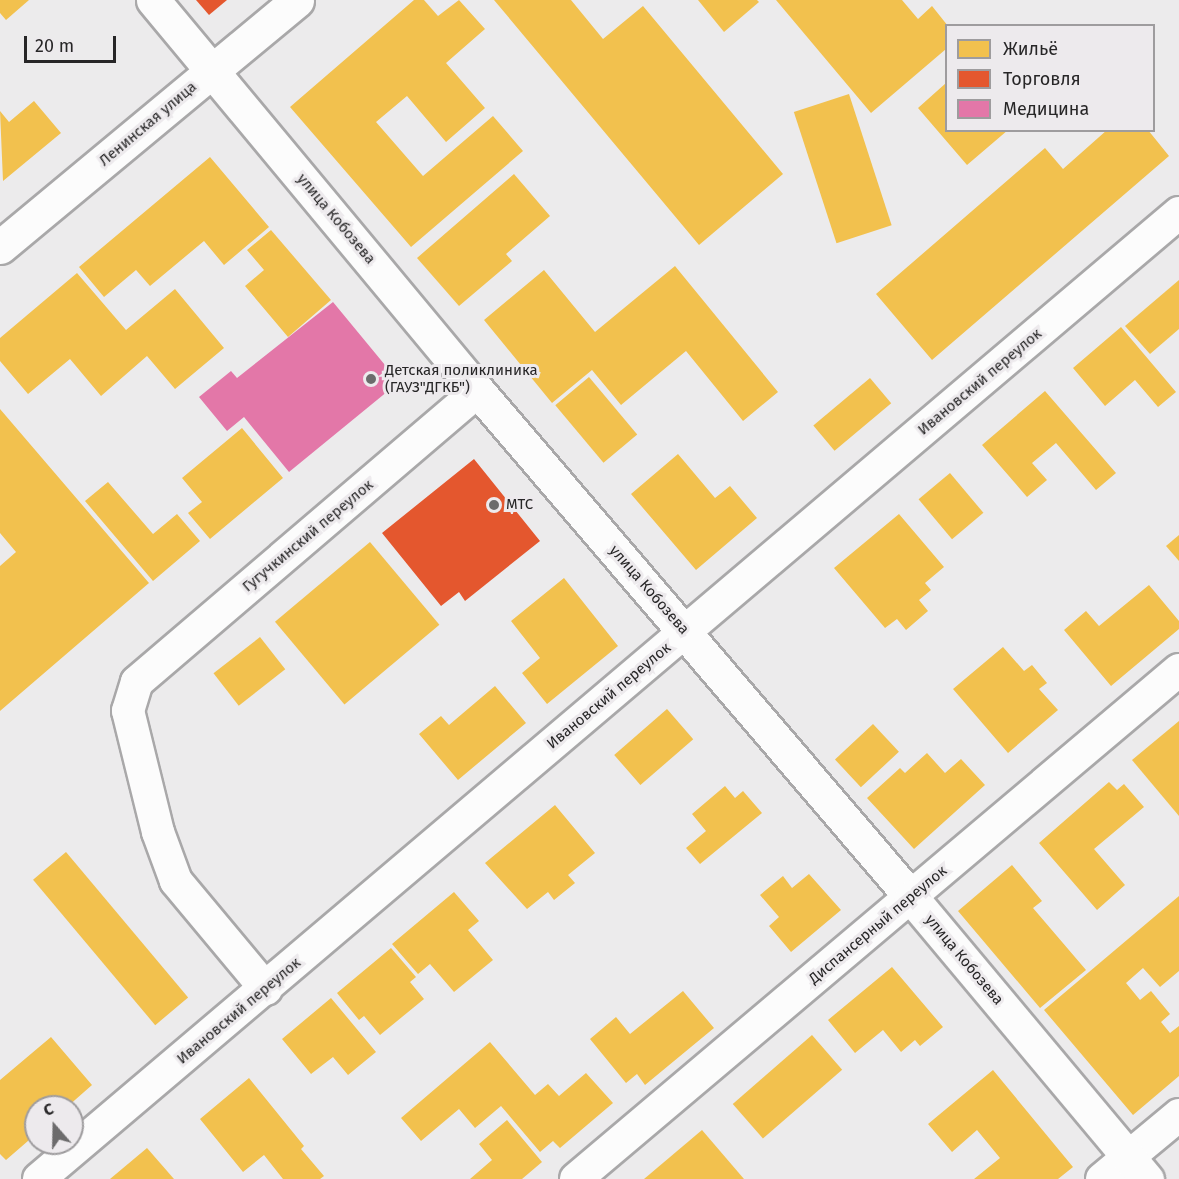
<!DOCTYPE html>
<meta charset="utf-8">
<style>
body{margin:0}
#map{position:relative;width:1179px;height:1179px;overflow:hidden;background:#ecebec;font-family:"Fira Sans",sans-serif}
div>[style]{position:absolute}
.homes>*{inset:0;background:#f2c14e;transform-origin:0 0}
.shops>*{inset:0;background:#e4572e}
.health>*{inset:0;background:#e377a8}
.roads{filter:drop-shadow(2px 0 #a9a8a9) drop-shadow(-2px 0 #a9a8a9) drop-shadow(0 2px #a9a8a9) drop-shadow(0 -2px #a9a8a9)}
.street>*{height:32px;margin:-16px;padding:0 16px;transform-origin:16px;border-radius:16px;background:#fcfcfc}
.secondary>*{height:33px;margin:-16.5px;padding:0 16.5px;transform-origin:16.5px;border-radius:16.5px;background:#fcfcfc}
.dots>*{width:16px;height:16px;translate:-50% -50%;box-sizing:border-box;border:3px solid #edeaed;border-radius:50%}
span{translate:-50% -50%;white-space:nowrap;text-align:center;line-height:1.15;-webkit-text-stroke:6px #edeaed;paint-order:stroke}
.street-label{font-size:15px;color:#272627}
.poi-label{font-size:15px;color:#272627}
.left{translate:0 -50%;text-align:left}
.legend{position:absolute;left:945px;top:24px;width:210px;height:108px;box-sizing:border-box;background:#edeaed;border:2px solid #9e9c9e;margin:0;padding:8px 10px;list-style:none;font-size:18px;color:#272627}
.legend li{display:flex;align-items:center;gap:12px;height:30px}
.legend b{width:30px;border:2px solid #9e9c9e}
.north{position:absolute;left:24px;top:1095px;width:60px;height:60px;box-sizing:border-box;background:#edeaed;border:2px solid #9e9c9e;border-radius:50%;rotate:340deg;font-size:16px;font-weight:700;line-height:24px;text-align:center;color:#272627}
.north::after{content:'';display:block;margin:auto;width:21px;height:27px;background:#6c6b6c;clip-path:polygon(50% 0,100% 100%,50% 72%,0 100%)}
.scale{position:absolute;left:24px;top:36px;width:92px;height:27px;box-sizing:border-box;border:3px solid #272627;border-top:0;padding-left:8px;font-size:18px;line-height:21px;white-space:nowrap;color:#272627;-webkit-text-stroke:4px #edeaed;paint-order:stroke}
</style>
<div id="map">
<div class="homes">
<div style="clip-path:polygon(0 0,29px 0,6px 20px,0 13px)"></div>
<div style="clip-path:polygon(414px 0,424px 0,438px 16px,459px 0,485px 29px,446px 63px,485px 108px,446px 142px,407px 96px,376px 122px,423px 176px,493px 116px,523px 151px,411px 247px,290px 107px)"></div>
<div style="clip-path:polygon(494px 0,571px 0,603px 39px,643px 6px,783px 174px,699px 245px)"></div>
<div style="clip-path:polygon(698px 0,757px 0,759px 2px,724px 32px)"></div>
<div style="clip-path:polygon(776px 0,902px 0,918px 19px,932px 6px,948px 26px,946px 49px,871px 113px)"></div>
<div style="clip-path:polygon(946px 83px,946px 130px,1008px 130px,967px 165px,918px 108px)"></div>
<div style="left:849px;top:94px;width:138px;height:58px;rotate:72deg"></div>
<div style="clip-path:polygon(34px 101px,61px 133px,3px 181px,0 111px,9px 122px)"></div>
<div style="clip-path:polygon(1107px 130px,1148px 130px,1169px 156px,932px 360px,876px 294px,1045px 148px,1063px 169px)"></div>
<div style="clip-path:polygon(210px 157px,269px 227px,224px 265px,204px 241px,150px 286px,136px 270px,104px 297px,79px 267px)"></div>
<div style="clip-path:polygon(514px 174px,550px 216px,506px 254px,512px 261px,459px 306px,417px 258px)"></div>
<div style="clip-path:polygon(271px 230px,331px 300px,288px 337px,245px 286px,264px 270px,247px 250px)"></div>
<div style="clip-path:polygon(675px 266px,778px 392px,743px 421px,686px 351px,621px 405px,592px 370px,552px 403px,484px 320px,544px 270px,595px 332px)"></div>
<div style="clip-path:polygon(77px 273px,126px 330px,175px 289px,224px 348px,175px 389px,147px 356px,101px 396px,70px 359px,28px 394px,0 361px,0 338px)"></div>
<div style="clip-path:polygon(1179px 280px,1179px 329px,1150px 354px,1125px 326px)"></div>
<div style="clip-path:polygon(1121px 327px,1176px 392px,1158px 407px,1135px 380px,1105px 406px,1073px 368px)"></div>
<div style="left:589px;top:377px;width:75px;height:44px;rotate:50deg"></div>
<div style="left:870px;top:378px;width:33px;height:74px;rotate:50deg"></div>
<div style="clip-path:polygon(1045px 391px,1116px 473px,1096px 490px,1056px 443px,1032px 463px,1047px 480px,1027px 497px,982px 445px)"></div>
<div style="clip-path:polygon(0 409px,149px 583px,0 711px,0 566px,16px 552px,0 533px)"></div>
<div style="clip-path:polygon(242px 428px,283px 478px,210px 539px,188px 513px,202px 502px,182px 478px)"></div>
<div style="clip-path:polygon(678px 454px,715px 498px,730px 486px,757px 518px,696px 570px,631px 494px)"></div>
<div style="left:950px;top:473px;width:52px;height:41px;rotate:50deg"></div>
<div style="clip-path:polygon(108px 482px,153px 534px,177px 514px,200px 541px,153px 581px,85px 501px)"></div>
<div style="clip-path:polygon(899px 514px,944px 567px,925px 583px,931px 590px,919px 600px,928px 611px,906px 630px,897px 619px,885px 628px,834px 568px)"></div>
<div style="clip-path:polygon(1179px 535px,1179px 561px,1166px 546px)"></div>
<div style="left:370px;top:542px;width:108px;height:124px;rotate:50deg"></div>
<div style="clip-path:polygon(564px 578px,618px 646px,547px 704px,522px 673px,540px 658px,511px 621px)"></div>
<div style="clip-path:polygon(1149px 585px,1179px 621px,1179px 629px,1111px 686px,1064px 630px,1086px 611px,1099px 626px)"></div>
<div style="left:260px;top:637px;width:41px;height:59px;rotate:52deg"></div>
<div style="clip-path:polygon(1003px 647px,1024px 671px,1032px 665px,1047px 683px,1039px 689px,1058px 710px,1008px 753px,953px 689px)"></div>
<div style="clip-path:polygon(495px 686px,526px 723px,458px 780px,419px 734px,441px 716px,449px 725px)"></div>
<div style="left:667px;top:709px;width:40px;height:70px;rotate:49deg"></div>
<div style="clip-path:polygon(1179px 721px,1179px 816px,1132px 760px)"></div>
<div style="left:873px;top:724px;width:38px;height:52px;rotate:47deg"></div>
<div style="clip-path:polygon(927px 753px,945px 773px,961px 759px,985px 785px,914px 849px,867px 798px,900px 768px,905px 773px)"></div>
<div style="clip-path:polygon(1109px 782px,1117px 790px,1124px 784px,1144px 807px,1094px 849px,1125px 885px,1097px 910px,1039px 843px)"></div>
<div style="clip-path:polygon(725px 786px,735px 798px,743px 791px,762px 813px,700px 864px,686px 848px,706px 831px,692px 814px)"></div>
<div style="clip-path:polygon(555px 805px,595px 853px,568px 875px,575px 883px,554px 900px,548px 892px,527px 909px,485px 863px)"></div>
<div style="left:66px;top:852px;width:190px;height:43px;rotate:50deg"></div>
<div style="clip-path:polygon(1012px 865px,1042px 901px,1033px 908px,1086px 970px,1040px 1008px,958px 911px)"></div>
<div style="clip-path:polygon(809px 874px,841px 910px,791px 952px,769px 926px,779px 917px,760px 895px,783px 876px,792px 888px)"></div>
<div style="clip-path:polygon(454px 892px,479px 921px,468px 930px,493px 960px,454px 992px,430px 964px,418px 974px,392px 944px)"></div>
<div style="clip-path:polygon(1179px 896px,1179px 971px,1160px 987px,1143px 968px,1126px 983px,1140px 1000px,1151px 991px,1170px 1014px,1161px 1022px,1170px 1033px,1179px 1026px,1179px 1076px,1133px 1115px,1044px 1010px)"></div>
<div style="clip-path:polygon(391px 948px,416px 977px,410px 982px,424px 999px,380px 1035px,364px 1016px,359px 1020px,337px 993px)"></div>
<div style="clip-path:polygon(892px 967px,943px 1027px,920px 1046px,915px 1040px,901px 1052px,883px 1030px,855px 1053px,828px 1020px)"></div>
<div style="clip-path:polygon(683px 991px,714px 1028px,645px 1085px,637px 1074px,626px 1083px,590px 1039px,616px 1017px,630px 1034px)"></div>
<div style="clip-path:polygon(331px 998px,376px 1052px,348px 1075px,333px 1057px,311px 1074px,282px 1039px)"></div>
<div style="left:812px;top:1035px;width:46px;height:105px;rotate:49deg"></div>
<div style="clip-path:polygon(51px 1037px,92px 1085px,67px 1107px,36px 1107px,36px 1134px,6px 1160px,0 1154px,0 1080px)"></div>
<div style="clip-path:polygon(490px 1042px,535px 1095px,548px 1084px,559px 1096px,586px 1073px,613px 1103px,560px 1148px,553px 1141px,540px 1152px,501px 1106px,475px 1128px,459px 1109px,421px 1141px,401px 1118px)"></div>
<div style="clip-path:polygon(993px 1070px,1073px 1167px,1058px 1179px,974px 1179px,1000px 1158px,977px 1130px,952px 1152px,928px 1124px)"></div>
<div style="clip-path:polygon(249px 1078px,304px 1146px,301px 1149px,324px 1176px,320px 1179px,283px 1179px,264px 1155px,243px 1172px,200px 1119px)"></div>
<div style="clip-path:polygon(507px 1120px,542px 1162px,522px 1179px,470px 1179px,492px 1160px,479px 1144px)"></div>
<div style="clip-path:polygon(702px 1130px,744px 1179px,644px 1179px)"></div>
<div style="clip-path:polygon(147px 1148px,174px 1179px,110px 1179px)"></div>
</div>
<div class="shops">
<div style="clip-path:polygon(196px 0,227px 0,209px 15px)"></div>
<div style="clip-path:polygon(474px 459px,540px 541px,465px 601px,459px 592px,441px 606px,382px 533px)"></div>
</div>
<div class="health">
<div style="clip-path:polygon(333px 302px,399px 382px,289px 472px,244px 417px,227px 431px,199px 397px,231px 371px,237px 378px)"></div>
</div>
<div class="roads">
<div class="street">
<div style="left:266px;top:989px;width:141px;rotate:-129.8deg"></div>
<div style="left:176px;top:881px;width:52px;rotate:-110.2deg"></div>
<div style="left:158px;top:832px;width:125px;rotate:-103.9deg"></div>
<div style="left:128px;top:711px;width:30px;rotate:-73deg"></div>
<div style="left:137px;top:682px;width:448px;rotate:-40.5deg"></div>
<div style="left:39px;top:1179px;width:1494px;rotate:-40.28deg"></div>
<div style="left:576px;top:1179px;width:789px;rotate:-40.17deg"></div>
<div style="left:1102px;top:1179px;width:100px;rotate:-39.7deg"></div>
</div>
<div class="secondary">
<div style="left:153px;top:0;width:508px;rotate:50.27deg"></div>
<div style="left:478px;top:391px;width:666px;rotate:49.45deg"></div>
<div style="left:911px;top:897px;width:368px;rotate:50.1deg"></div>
<div style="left:0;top:247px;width:386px;rotate:-39.7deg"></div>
</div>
</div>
<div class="dots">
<div style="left:371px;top:379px;background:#6c6b6c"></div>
<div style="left:494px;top:505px;background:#6c6b6c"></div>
</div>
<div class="street-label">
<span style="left:148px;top:124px;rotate:-40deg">Ленинская улица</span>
<span style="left:336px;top:219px;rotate:50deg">улица Кобозева</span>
<span style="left:980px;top:382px;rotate:-40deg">Ивановский переулок</span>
<span style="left:308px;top:536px;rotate:-40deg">Гугучкинский переулок</span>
<span style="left:649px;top:590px;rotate:49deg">улица Кобозева</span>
<span style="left:609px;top:696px;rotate:-40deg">Ивановский переулок</span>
<span style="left:878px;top:925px;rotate:-40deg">Диспансерный переулок</span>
<span style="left:964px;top:960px;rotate:50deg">улица Кобозева</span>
<span style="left:239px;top:1011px;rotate:-40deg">Ивановский переулок</span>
</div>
<div class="poi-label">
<span class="left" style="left:385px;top:379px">Детская поликлиника<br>(ГАУЗ"ДГКБ")</span>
<span class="left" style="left:506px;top:505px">МТС</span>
</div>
<ul class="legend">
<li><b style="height:16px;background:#f2c14e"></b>Жильё</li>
<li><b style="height:16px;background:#e4572e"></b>Торговля</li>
<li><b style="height:16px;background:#e377a8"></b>Медицина</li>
</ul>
<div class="north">С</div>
<div class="scale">20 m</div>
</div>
